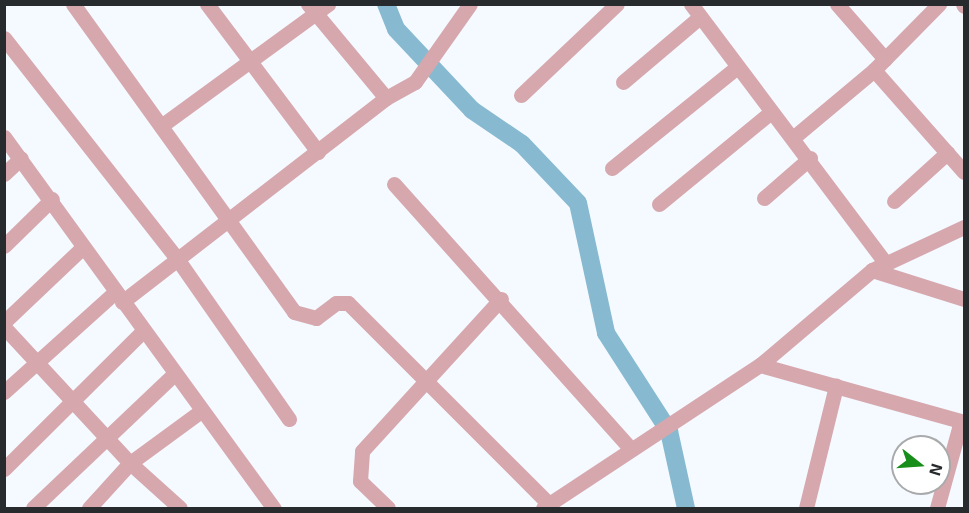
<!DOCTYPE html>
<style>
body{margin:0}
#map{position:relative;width:969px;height:513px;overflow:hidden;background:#f4faff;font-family:"Exo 2",sans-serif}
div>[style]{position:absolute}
.canal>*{height:18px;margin:-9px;padding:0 9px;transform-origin:9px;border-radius:9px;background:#87bad0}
.minor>*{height:15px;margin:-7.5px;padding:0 7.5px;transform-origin:7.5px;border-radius:7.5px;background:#d6a8ae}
span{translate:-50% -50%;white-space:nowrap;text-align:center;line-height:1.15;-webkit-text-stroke:5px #fff;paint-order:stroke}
.frame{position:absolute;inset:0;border:6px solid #282b2e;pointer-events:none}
.north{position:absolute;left:891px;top:435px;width:60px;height:60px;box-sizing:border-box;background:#fff;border:2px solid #a9aaab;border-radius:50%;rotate:107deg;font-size:16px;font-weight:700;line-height:24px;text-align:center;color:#282b2e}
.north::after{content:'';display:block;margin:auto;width:21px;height:27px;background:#168e19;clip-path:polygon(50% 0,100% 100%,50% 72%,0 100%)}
</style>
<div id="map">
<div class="canal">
<div style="left:386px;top:4px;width:27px;rotate:68deg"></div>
<div style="left:396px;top:29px;width:111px;rotate:46.8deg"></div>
<div style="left:472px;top:110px;width:60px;rotate:34.2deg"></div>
<div style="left:522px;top:144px;width:81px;rotate:46.5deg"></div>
<div style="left:578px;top:203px;width:133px;rotate:77.8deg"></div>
<div style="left:606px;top:333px;width:117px;rotate:57.3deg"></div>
<div style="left:669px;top:431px;width:79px;rotate:77.6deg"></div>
</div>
<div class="minor">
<div style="left:73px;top:4px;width:379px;rotate:54.3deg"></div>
<div style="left:294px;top:312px;width:23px;rotate:15deg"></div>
<div style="left:316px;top:318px;width:25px;rotate:-37deg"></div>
<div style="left:336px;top:303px;width:12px"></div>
<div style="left:348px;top:303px;width:283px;rotate:45deg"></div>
<div style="left:207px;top:4px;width:185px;rotate:53.1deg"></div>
<div style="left:308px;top:4px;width:122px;rotate:50.3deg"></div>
<div style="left:691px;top:4px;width:323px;rotate:53.1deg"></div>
<div style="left:837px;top:4px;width:73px;rotate:48.9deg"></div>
<div style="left:963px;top:4px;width:2px;rotate:63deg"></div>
<div style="left:4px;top:38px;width:282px;rotate:51.9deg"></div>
<div style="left:178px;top:260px;width:194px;rotate:55.1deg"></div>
<div style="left:874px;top:70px;width:136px;rotate:48.6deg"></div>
<div style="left:623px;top:82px;width:101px;rotate:-40.2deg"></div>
<div style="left:521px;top:95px;width:132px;rotate:-43.5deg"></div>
<div style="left:161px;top:126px;width:207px;rotate:-36.1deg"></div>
<div style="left:4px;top:137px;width:459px;rotate:54deg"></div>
<div style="left:794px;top:137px;width:104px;rotate:-39.9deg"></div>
<div style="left:874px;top:70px;width:93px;rotate:-45.4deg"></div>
<div style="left:612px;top:168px;width:161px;rotate:-38.9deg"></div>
<div style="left:4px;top:174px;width:23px;rotate:-43deg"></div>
<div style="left:394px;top:184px;width:353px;rotate:48.2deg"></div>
<div style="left:764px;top:198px;width:61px;rotate:-41deg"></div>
<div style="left:894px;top:201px;width:72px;rotate:-42.2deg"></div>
<div style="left:659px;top:204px;width:145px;rotate:-39.4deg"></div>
<div style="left:4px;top:246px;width:67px;rotate:-44.4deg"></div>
<div style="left:872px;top:270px;width:96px;rotate:17.5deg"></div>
<div style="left:122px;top:302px;width:334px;rotate:-37.7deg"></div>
<div style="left:386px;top:98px;width:33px;rotate:-29deg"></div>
<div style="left:415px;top:82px;width:95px;rotate:-54.8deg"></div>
<div style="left:4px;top:322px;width:108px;rotate:-43.5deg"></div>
<div style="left:4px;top:327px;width:185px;rotate:47.2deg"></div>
<div style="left:130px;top:463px;width:67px;rotate:42deg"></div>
<div style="left:760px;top:365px;width:212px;rotate:15.6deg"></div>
<div style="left:4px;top:392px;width:148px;rotate:-42deg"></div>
<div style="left:4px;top:469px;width:194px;rotate:-44.8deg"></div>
<div style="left:33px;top:508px;width:195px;rotate:-43.5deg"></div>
<div style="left:89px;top:508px;width:61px;rotate:-47.7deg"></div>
<div style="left:130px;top:463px;width:88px;rotate:-36.2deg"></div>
<div style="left:388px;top:508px;width:39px;rotate:-136deg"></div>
<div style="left:360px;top:481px;width:30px;rotate:-86deg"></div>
<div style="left:362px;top:451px;width:206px;rotate:-47.6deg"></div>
<div style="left:543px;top:508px;width:260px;rotate:-33.4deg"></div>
<div style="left:760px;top:365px;width:147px;rotate:-40.3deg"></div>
<div style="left:872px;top:270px;width:102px;rotate:-25.1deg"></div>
<div style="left:806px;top:508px;width:126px;rotate:-76.2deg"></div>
<div style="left:937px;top:508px;width:90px;rotate:-74.6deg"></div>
</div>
<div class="frame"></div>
<div class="north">N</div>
</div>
